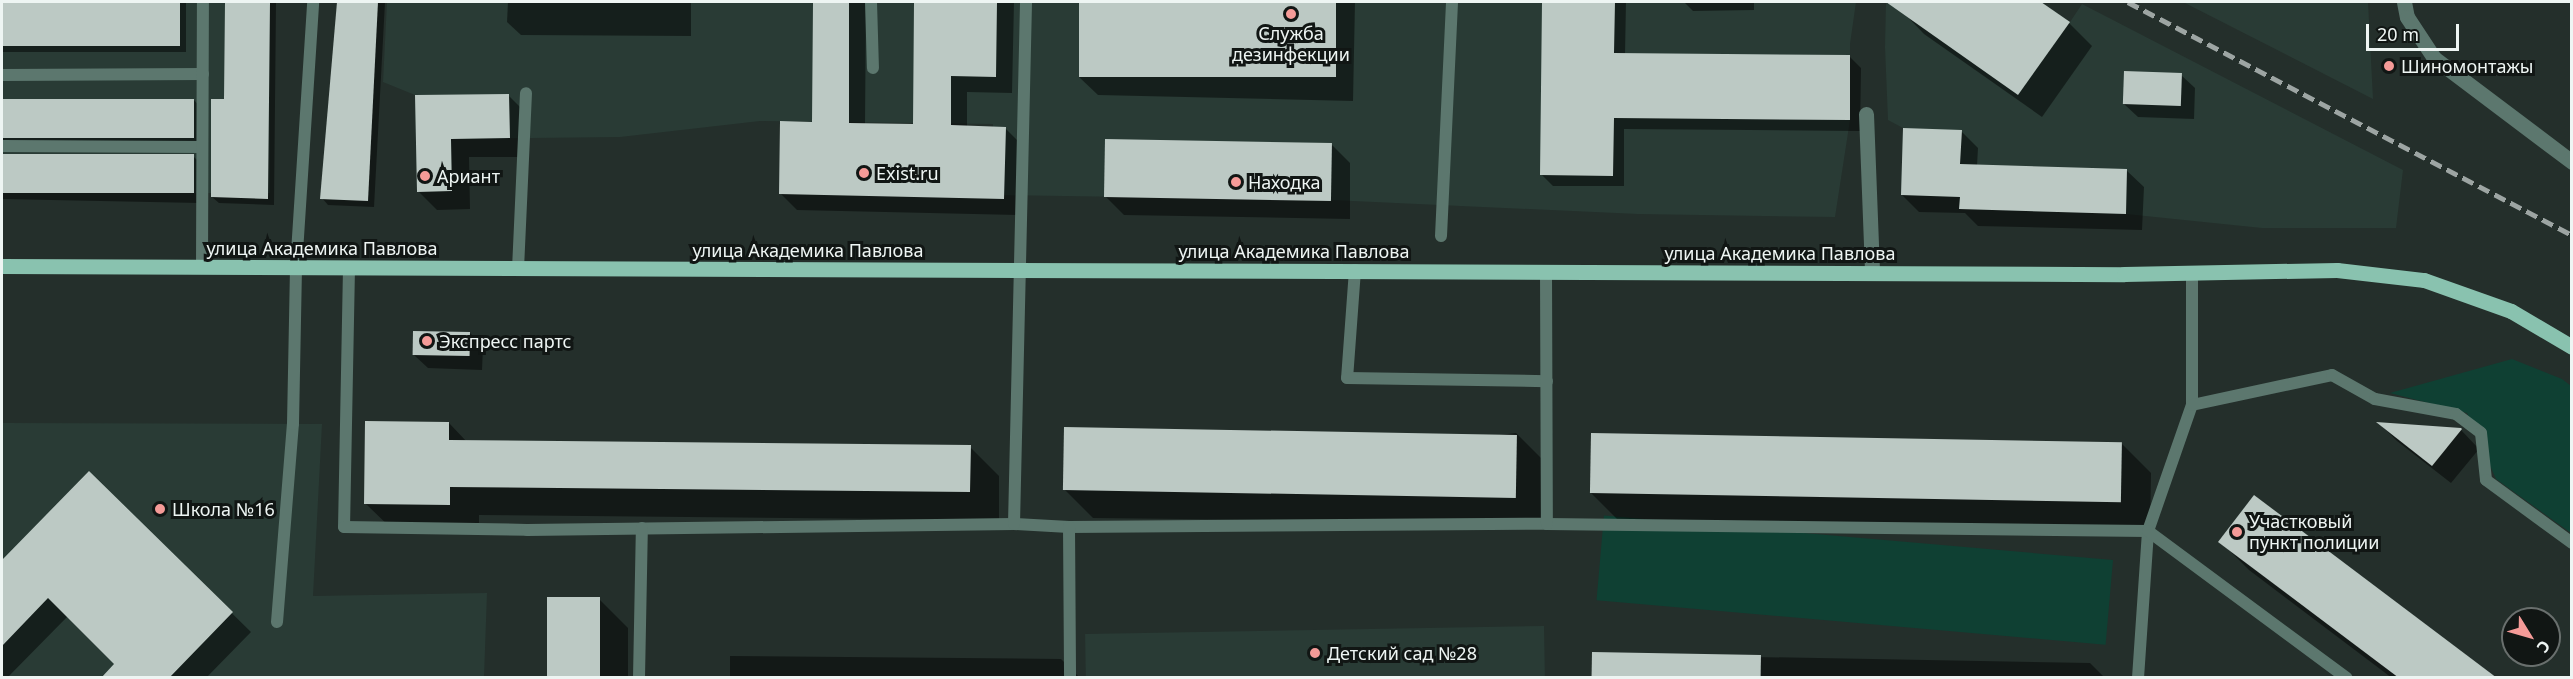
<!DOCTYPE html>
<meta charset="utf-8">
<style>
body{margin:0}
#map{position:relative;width:2573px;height:679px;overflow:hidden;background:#242f2b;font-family:"Noto Sans",sans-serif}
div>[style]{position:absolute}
.built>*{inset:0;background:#293b35;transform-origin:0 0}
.green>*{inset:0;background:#0f4033;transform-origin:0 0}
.shadow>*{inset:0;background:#0007;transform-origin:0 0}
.building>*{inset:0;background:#bcc9c4;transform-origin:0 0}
.service>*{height:12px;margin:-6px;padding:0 6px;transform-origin:6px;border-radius:6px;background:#5c776e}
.minor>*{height:15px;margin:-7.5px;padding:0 7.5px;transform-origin:7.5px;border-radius:7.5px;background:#5c776e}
.primary>*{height:15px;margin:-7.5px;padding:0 7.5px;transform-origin:7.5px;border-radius:7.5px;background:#89c2af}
.rail>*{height:4.5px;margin-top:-2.25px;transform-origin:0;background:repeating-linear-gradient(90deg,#9da5a3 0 12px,transparent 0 18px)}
.dots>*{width:16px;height:16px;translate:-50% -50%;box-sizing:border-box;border:3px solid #111614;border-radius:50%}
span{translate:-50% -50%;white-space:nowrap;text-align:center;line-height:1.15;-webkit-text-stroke:6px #111614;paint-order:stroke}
.poi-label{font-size:18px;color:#eef5f3}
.left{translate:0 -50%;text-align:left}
.street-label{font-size:18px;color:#eef5f3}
.frame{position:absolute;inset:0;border:3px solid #eef5f3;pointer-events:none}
.north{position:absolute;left:2501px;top:607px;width:60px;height:60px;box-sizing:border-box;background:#111614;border:2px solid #696f6d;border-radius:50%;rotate:127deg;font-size:16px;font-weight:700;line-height:24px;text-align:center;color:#eef5f3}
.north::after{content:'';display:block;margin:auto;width:21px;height:27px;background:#f59b98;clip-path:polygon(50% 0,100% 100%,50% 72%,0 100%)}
.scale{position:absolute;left:2366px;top:24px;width:93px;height:27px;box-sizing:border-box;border:3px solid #eef5f3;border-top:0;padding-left:8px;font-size:18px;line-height:21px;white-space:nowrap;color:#eef5f3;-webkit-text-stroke:4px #111614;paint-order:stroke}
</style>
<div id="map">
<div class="built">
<div style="left:2px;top:2px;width:268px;height:191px"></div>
<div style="clip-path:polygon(387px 2px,1856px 2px,1850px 44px,1850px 120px,1835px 217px,1638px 214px,1331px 200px,991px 195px,993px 124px,760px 121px,620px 137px,451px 139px,452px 191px,417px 192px,415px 95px,383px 82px)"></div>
<div style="clip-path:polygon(1886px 2px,2041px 2px,2070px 22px,2082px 4px,2403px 170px,2396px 228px,2262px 228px,2126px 214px,1959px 209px,1959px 197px,1901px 195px,1903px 128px,1888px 120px,1885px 47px)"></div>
<div style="clip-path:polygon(2183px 2px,2368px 2px,2373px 99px)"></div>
<div style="clip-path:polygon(2px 423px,322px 424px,313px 596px,487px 593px,484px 677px,2px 678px)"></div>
<div style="left:1544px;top:626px;width:51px;height:459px;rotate:89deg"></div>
</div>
<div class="green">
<div style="clip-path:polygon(2512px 359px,2562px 379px,2571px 386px,2571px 533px,2496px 479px,2467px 413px,2390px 393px)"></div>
<div style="left:2113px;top:560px;width:85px;height:511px;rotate:95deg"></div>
</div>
<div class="shadow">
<div style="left:2px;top:2px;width:184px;height:50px"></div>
<div style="clip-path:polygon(226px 2px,276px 2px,274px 205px,219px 203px,212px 197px,225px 100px)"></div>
<div style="clip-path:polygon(339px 2px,385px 2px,374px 207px,328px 205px,322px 198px)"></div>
<div style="clip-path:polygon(508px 2px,691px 2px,691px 36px,521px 35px,507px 22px)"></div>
<div style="clip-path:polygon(814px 2px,866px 2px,865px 125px,914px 126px,916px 2px,1014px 2px,1012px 93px,967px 92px,967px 127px,1005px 128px,1022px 145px,1021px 215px,797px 210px,780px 193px,814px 124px)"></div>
<div style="clip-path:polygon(1081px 2px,1355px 2px,1353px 101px,1098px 95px,1079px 77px)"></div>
<div style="clip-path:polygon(1543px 2px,1626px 2px,1625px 55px,1850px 57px,1861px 68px,1860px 131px,1624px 129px,1624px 186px,1553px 186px,1541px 174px)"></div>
<div style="clip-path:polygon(1684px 2px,1754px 2px,1754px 10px,1693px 11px)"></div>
<div style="clip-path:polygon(1907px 2px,2039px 2px,2069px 23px,2092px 46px,2042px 117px,1924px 34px,1901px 10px)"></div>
<div style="clip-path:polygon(2181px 75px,2195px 88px,2194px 119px,2138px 117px,2124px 104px)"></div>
<div style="clip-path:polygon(508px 95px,527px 114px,528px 157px,469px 157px,470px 209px,437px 210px,418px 191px,417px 97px)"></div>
<div style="clip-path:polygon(194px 100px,200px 107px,200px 145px,2px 148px,2px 101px)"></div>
<div style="clip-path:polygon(1961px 131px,1978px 148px,1977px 166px,2126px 170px,2144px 187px,2142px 230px,1978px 226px,1965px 213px,1919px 212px,1902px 195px)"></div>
<div style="clip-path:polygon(1331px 144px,1350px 163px,1350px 219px,1124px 215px,1105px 196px)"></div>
<div style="clip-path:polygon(2px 156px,194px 157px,200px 163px,200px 203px,2px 199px)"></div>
<div style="clip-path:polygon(470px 333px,483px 346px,482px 370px,428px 368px,414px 355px)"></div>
<div style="clip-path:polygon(449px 423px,467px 442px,970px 447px,999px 476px,999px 520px,479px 515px,479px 533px,395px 532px,366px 504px)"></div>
<div style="clip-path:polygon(2380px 424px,2461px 430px,2479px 449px,2451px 483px,2397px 441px)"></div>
<div style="clip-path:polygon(1516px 433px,1545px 462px,1544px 523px,1093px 518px,1064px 489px)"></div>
<div style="clip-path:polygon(2122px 444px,2151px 473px,2150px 531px,1620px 522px,1591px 493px)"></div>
<div style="clip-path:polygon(89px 473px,251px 632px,206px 678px,103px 678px,116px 664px,68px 616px,7px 678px,2px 678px,2px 562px)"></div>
<div style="clip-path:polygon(2220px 541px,2495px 678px,2392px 678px,2249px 570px)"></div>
<div style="clip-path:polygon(599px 599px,628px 628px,628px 678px,548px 678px)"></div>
<div style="clip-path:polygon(1593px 654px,2090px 663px,2105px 678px,1593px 678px)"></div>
<div style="clip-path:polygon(730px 656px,1061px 659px,1080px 678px,730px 678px)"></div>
</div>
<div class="building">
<div style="left:2px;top:2px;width:178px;height:44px"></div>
<div style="clip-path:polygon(225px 2px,270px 2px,268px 199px,211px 197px,211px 99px,224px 99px)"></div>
<div style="clip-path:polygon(337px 2px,378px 2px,368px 201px,320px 199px)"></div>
<div style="clip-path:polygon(813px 2px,849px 2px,849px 123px,913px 124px,914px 2px,997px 2px,996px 77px,951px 76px,951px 125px,1006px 127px,1004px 199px,779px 194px,780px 121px,812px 122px)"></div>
<div style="left:1079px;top:2px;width:257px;height:75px"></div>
<div style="clip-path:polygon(1542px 2px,1615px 2px,1614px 53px,1850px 55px,1850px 120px,1614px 118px,1613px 176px,1540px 175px)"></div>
<div style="clip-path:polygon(1886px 2px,2041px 2px,2070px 22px,2018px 95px)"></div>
<div style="left:2124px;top:71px;width:58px;height:33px;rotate:2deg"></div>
<div style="clip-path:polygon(509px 94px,510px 138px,451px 139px,452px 191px,417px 192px,415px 95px)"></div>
<div style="left:2px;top:99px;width:192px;height:39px"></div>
<div style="clip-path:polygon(1903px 128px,1962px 130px,1960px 164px,2127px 169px,2126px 214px,1959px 209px,1960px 197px,1901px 195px)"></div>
<div style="left:1105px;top:139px;width:227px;height:58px;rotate:1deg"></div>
<div style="left:2px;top:154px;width:192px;height:39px"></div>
<div style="left:413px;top:331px;width:57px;height:24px;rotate:1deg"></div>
<div style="clip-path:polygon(365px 421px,449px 422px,449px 440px,971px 445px,970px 492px,450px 487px,450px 505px,364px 504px)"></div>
<div style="clip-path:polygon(2376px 422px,2461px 428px,2462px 429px,2432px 466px)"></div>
<div style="left:1064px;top:427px;width:453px;height:63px;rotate:1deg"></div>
<div style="left:1591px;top:433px;width:531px;height:60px;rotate:1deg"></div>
<div style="clip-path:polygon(89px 471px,233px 612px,169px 678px,101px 678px,114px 664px,48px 598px,2px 646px,2px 560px)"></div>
<div style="clip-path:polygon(2254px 495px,2497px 678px,2399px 678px,2218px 542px)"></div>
<div style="left:547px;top:597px;width:53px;height:81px"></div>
<div style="left:1592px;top:652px;width:169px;height:26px;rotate:1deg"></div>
</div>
<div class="service">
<div style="left:871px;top:2px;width:66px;rotate:88.3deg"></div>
<div style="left:2px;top:75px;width:201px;rotate:-0.3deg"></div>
<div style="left:2px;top:146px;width:200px;rotate:0.3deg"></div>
<div style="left:1441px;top:236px;width:234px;rotate:-87.3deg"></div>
<div style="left:202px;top:267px;width:265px;rotate:-89.8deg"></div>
<div style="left:349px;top:268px;width:259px;rotate:91.1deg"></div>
<div style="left:344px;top:527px;width:183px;rotate:0.9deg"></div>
<div style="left:527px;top:530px;width:487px;rotate:-0.7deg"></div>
<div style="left:1014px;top:524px;width:55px;rotate:3.1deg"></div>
<div style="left:1069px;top:527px;width:478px;rotate:-0.4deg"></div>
<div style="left:1547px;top:524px;width:601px;rotate:0.67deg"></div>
<div style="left:2148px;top:531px;width:133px;rotate:-70.8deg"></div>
<div style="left:2192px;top:405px;width:131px;rotate:-90deg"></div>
<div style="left:518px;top:269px;width:176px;rotate:-87.4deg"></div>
<div style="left:1355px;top:270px;width:108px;rotate:94.2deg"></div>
<div style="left:1347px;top:378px;width:200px;rotate:0.9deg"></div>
<div style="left:1546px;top:272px;width:252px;rotate:89.8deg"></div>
<div style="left:2192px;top:405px;width:143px;rotate:-12.1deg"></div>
<div style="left:2332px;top:375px;width:49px;rotate:29.2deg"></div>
<div style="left:2375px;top:399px;width:82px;rotate:10.5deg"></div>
<div style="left:2456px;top:414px;width:31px;rotate:37deg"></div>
<div style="left:2481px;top:433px;width:47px;rotate:83.9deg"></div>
<div style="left:2486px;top:480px;width:107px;rotate:36.2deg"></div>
<div style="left:1014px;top:524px;width:522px;rotate:-88.68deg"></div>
<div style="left:1069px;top:527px;width:151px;rotate:89.6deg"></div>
<div style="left:277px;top:622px;width:199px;rotate:-85.4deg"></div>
<div style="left:293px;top:424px;width:156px;rotate:-88.9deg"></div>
<div style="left:296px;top:268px;width:267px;rotate:-86.3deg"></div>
<div style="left:639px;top:678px;width:150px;rotate:-88.9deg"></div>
<div style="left:2138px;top:678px;width:147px;rotate:-86.1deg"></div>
<div style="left:2148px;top:531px;width:247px;rotate:36.5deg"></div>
</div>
<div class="minor">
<div style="left:2404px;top:2px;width:15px;rotate:79deg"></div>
<div style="left:2407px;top:17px;width:49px;rotate:56.6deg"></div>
<div style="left:2434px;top:58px;width:173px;rotate:37deg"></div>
<div style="left:1866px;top:114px;width:159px;rotate:87.8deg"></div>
</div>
<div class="primary">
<div style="left:2px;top:266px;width:2122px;rotate:0.22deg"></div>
<div style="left:2124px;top:274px;width:213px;rotate:-1.1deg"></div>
<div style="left:2337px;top:270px;width:88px;rotate:6.6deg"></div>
<div style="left:2424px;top:280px;width:92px;rotate:19.6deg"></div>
<div style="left:2511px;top:311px;width:71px;rotate:30.5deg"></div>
</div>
<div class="rail">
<div style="left:2128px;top:2px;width:501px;rotate:27.69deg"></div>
</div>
<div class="dots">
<div style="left:1291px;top:14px;background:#f59b98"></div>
<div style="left:2389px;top:66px;background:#f59b98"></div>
<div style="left:864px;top:173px;background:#f59b98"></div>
<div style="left:425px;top:176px;background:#f59b98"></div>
<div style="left:1236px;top:182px;background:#f59b98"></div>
<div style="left:427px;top:341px;background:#f59b98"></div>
<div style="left:160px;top:509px;background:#f59b98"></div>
<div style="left:2237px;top:532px;background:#f59b98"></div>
<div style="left:1315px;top:653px;background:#f59b98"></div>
</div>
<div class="poi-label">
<span style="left:1291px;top:44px">Служба<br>дезинфекции</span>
<span class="left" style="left:2401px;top:66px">Шиномонтажы</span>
<span class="left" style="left:876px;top:173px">Exist.ru</span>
<span class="left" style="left:437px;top:176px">Ариант</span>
<span class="left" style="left:1248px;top:182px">Находка</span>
<span class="left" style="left:439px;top:341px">Экспресс партс</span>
<span class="left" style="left:172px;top:509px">Школа №16</span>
<span class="left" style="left:2249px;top:532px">Участковый<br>пункт полиции</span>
<span class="left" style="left:1327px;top:653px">Детский сад №28</span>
</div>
<div class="street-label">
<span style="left:322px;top:248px">улица Академика Павлова</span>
<span style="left:808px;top:250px">улица Академика Павлова</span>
<span style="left:1294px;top:251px">улица Академика Павлова</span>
<span style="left:1780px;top:253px">улица Академика Павлова</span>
</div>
<div class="frame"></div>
<div class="north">С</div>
<div class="scale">20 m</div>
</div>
